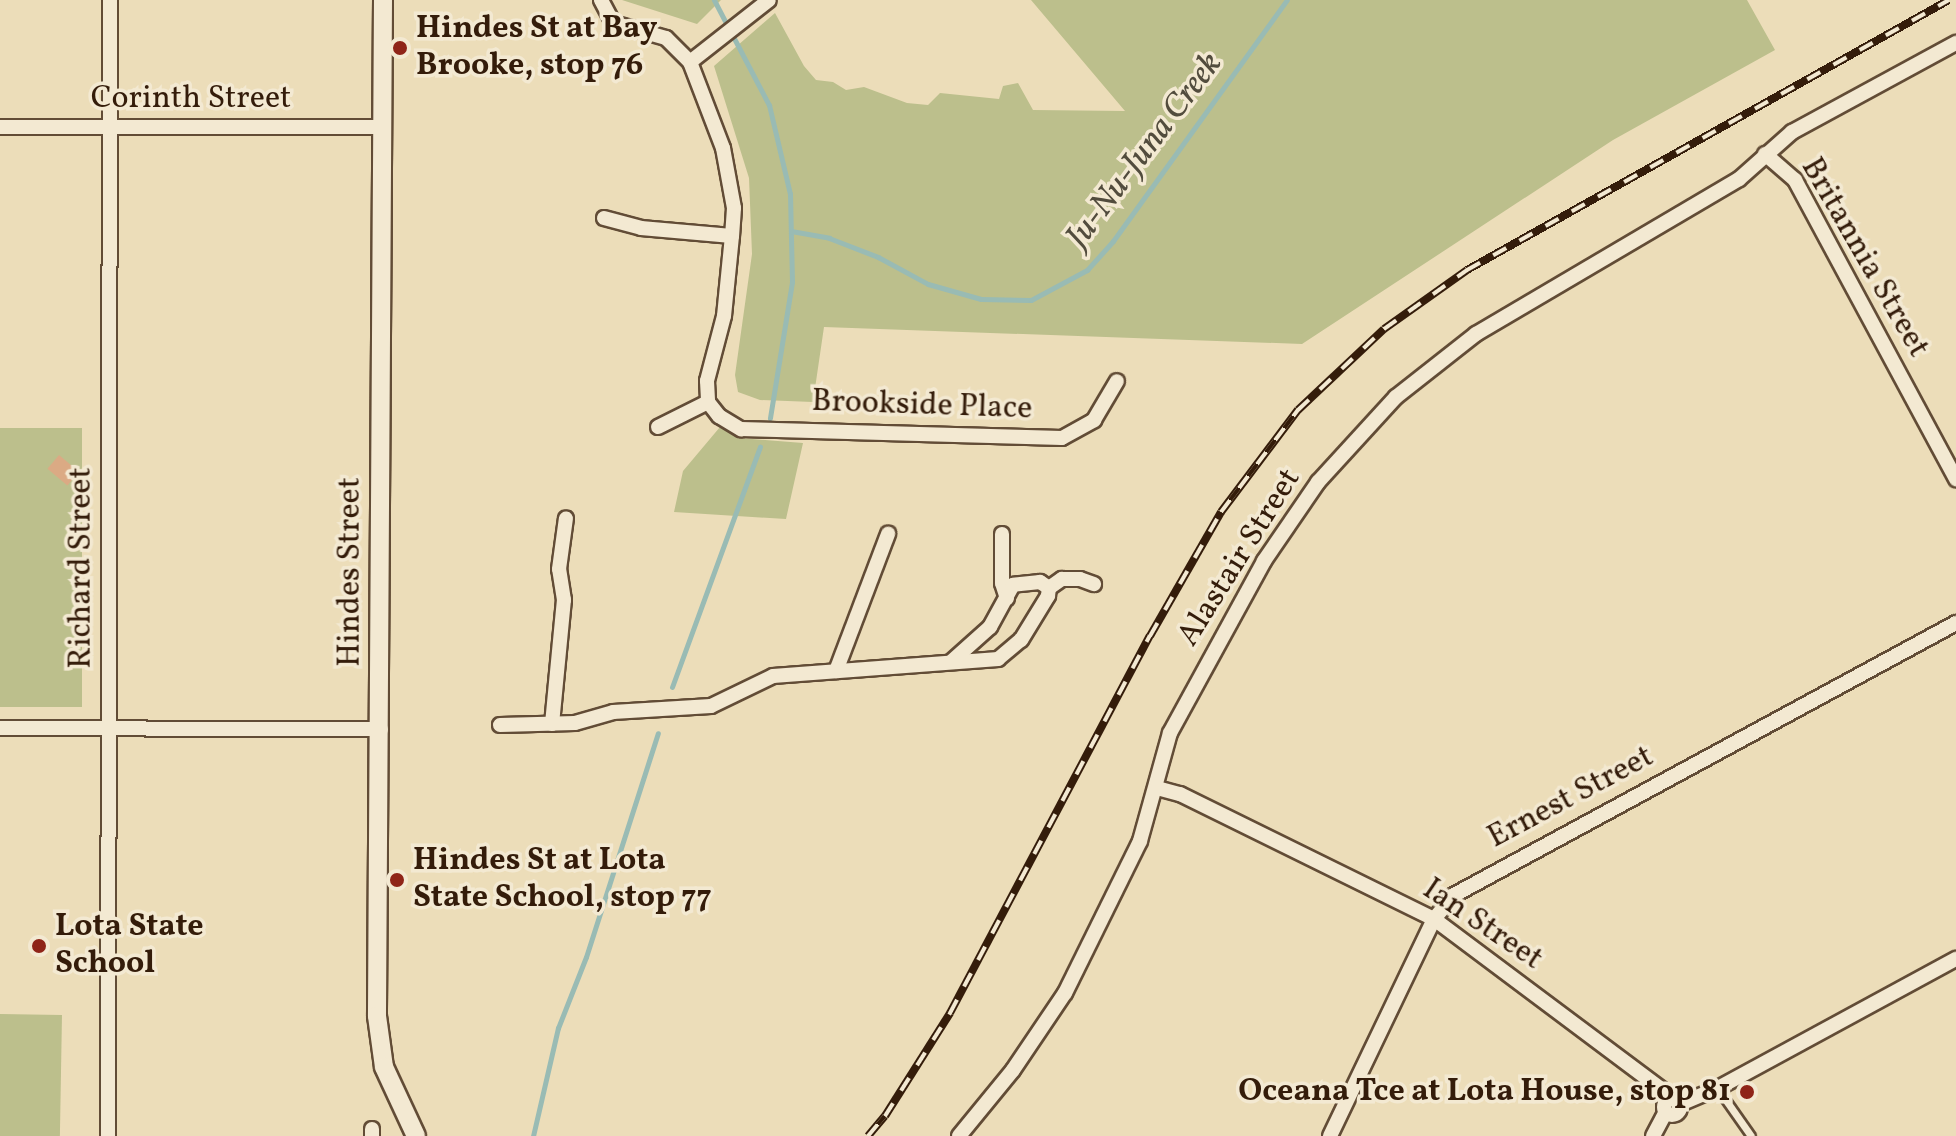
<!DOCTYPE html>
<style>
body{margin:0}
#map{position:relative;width:1956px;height:1136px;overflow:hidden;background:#ecddb9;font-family:Vollkorn,serif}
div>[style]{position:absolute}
.green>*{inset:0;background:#bcbf8c;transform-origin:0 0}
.stream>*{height:5px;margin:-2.5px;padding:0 2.5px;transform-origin:2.5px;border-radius:2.5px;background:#99bbb4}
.building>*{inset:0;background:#dbaa84;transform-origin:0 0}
.roads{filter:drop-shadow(2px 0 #624c36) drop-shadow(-2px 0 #624c36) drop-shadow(0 2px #624c36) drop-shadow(0 -2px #624c36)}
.service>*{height:7px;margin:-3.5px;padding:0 3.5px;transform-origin:3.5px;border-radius:3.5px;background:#f3e9d2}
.minor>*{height:14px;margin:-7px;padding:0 7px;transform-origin:7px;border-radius:7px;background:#f3e9d2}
.minor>.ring{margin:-7px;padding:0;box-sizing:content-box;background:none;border:14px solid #f3e9d2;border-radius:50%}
.tertiary>*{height:18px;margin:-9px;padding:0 9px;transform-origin:9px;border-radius:9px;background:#f3e9d2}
.rail>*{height:8px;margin-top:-4px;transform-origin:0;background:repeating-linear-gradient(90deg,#f3e9d2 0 15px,#341c0a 0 30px);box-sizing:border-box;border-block:2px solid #341c0a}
.dots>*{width:22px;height:22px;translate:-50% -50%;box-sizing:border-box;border:4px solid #f3e9d2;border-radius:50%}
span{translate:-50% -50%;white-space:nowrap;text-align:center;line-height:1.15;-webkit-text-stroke:7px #f3e9d2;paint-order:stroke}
.poi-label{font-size:32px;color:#341c0a;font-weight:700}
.left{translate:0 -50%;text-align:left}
.right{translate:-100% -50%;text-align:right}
.street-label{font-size:32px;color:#341c0a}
.water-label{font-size:34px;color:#524c3d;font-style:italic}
</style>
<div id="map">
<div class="green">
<div style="clip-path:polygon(622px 0,721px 0,697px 24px)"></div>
<div style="clip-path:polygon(1031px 0,1747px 0,1775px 50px,1613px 140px,1302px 344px,824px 327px,813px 402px,760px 400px,738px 392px,735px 375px,752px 254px,749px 178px,714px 66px,775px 13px,804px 66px,816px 80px,833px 82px,846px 90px,864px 87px,907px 103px,928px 105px,940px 93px,999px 99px,1003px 86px,1018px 83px,1033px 110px,1125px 111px)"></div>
<div style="clip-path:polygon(720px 427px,740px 438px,803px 443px,786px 519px,674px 512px,683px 471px)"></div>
<div style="left:0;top:428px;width:82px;height:279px"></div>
<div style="left:0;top:1014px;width:62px;height:122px;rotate:1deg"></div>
</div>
<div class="stream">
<div style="left:714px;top:0;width:119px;rotate:62.4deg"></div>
<div style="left:769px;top:105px;width:91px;rotate:76.7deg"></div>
<div style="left:790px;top:194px;width:88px;rotate:88.7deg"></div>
<div style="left:792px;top:282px;width:138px;rotate:99.2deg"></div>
<div style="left:791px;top:231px;width:39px;rotate:10deg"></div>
<div style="left:829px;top:238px;width:53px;rotate:21.2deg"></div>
<div style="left:878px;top:257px;width:57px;rotate:28.4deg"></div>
<div style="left:928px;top:284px;width:55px;rotate:15.8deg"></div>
<div style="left:981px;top:299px;width:50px;rotate:1.1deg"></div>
<div style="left:1031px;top:300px;width:64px;rotate:-28.2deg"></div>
<div style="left:1087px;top:270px;width:39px;rotate:-48deg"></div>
<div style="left:1113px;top:241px;width:297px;rotate:-54.2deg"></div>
<div style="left:672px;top:687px;width:256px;rotate:-69.9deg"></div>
<div style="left:533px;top:1136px;width:111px;rotate:-77deg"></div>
<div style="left:558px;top:1028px;width:76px;rotate:-68.5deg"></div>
<div style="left:586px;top:957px;width:235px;rotate:-72.2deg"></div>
</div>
<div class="building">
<div style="left:59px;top:455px;width:26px;height:18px;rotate:40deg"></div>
</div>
<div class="roads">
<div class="service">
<div style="left:1718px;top:1089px;width:57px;rotate:54.9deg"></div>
</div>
<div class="minor">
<div style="left:601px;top:0;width:26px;rotate:62deg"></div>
<div style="left:613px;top:23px;width:55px;rotate:15.8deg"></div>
<div style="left:666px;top:38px;width:34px;rotate:45deg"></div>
<div style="left:690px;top:62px;width:92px;rotate:69deg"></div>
<div style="left:723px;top:148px;width:61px;rotate:79.6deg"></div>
<div style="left:734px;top:208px;width:28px;rotate:94deg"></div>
<div style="left:732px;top:236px;width:80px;rotate:95.7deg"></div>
<div style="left:724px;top:316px;width:67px;rotate:104.7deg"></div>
<div style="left:707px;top:381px;width:21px;rotate:87deg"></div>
<div style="left:708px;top:402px;width:18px;rotate:52deg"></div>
<div style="left:719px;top:416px;width:26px;rotate:31deg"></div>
<div style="left:741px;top:429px;width:321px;rotate:1.6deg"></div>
<div style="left:1062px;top:438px;width:37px;rotate:-29deg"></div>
<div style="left:1094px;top:420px;width:45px;rotate:-59.5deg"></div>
<div style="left:690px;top:62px;width:100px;rotate:-38.1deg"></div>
<div style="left:0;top:127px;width:381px"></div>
<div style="left:1765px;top:154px;width:40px;rotate:41deg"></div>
<div style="left:1795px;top:180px;width:340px;rotate:61.7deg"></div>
<div style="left:604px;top:218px;width:38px;rotate:15deg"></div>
<div style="left:641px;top:228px;width:91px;rotate:5deg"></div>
<div style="left:658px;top:427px;width:56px;rotate:-26.6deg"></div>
<div style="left:1002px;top:534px;width:49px;rotate:90deg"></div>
<div style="left:1002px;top:583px;width:16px;rotate:72deg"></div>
<div style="left:1049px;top:588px;width:16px;rotate:-35deg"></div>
<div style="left:1062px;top:579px;width:18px"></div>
<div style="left:1080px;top:579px;width:15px;rotate:20deg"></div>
<div style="left:836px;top:671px;width:147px;rotate:-69.2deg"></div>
<div style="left:552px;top:724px;width:125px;rotate:-84.5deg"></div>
<div style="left:564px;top:600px;width:31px;rotate:-99deg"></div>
<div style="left:559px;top:569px;width:51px;rotate:-82.2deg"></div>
<div style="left:500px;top:725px;width:75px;rotate:-1.5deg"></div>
<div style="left:575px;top:723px;width:40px;rotate:-16deg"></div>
<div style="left:613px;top:712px;width:98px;rotate:-3.5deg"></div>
<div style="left:711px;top:706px;width:69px;rotate:-25.8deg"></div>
<div style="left:773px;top:676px;width:226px;rotate:-4.3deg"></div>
<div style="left:998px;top:659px;width:30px;rotate:-40deg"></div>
<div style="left:1021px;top:640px;width:52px;rotate:-58.5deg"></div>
<div style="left:1048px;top:596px;width:8px;rotate:-83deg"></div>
<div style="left:1049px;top:588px;width:11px;rotate:-146deg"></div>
<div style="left:1040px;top:582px;width:27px;rotate:174deg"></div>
<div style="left:1013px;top:585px;width:48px;rotate:118.7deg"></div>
<div style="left:990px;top:627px;width:51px;rotate:138.2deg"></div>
<div style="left:0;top:728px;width:381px;rotate:0.2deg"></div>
<div style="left:1157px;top:788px;width:24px;rotate:15deg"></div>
<div style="left:1180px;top:794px;width:283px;rotate:26.2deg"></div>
<div style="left:1434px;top:919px;width:284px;rotate:36.8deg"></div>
<div style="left:1661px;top:1089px;width:13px;rotate:58deg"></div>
<div class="ring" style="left:1664px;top:1099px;width:2px;height:2px"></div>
<div style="left:1680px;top:1104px;width:41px;rotate:-22.8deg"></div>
<div style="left:1718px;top:1088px;width:271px;rotate:-28.5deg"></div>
<div style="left:108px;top:1136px;width:1136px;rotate:-89.9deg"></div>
<div style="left:372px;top:1136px;width:7px;rotate:-90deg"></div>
<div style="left:959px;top:1136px;width:85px;rotate:-50.7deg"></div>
<div style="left:1013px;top:1070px;width:93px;rotate:-56deg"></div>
<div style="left:1065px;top:993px;width:169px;rotate:-63.7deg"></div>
<div style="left:1140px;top:841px;width:112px;rotate:-74.5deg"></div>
<div style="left:1170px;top:733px;width:196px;rotate:-61.3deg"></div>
<div style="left:1264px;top:561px;width:96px;rotate:-55.6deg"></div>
<div style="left:1318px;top:482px;width:115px;rotate:-47.5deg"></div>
<div style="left:1396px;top:397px;width:102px;rotate:-38.2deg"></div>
<div style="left:1476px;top:334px;width:305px;rotate:-30.5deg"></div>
<div style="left:1739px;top:179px;width:71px;rotate:-41.6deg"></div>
<div style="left:1792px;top:132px;width:187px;rotate:-28.5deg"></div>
<div style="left:1330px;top:1136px;width:241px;rotate:-64.4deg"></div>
<div style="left:1434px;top:919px;width:31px;rotate:-50deg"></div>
<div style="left:1454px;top:895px;width:571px;rotate:-28.45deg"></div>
<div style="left:1653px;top:1136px;width:27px;rotate:-62deg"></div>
</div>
<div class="tertiary">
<div style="left:383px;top:0;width:1016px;rotate:90.34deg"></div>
<div style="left:377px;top:1016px;width:51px;rotate:82.2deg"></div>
<div style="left:384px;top:1067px;width:76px;rotate:65.1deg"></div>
</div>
</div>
<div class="rail">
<div style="left:868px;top:1136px;width:26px;rotate:-50deg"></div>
<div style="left:885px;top:1116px;width:122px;rotate:-57.7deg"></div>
<div style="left:950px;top:1013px;width:427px;rotate:-62.1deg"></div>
<div style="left:1150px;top:636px;width:143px;rotate:-60.2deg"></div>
<div style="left:1221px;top:512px;width:128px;rotate:-53deg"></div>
<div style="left:1298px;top:410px;width:118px;rotate:-43.3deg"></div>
<div style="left:1384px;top:329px;width:102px;rotate:-35.4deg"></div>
<div style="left:1467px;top:270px;width:552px;rotate:-29.26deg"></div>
</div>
<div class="dots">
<div style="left:400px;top:48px;background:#8f2418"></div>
<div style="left:397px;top:880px;background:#8f2418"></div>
<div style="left:39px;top:946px;background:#8f2418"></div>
<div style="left:1747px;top:1092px;background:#8f2418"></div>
</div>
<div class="poi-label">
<span class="left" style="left:416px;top:48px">Hindes St at Bay<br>Brooke, stop 76</span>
<span class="left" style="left:413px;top:880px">Hindes St at Lota<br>State School, stop 77</span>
<span class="left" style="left:55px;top:946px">Lota State<br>School</span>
<span class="right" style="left:1731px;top:1092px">Oceana Tce at Lota House, stop 81</span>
</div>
<div class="street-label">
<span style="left:191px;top:99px">Corinth Street</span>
<span style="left:1864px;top:258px;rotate:60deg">Britannia Street</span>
<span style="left:922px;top:406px;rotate:2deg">Brookside Place</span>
<span style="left:1240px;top:558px;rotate:-58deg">Alastair Street</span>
<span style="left:82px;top:568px;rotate:-90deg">Richard Street</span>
<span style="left:351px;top:572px;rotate:-90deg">Hindes Street</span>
<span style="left:1571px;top:798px;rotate:-28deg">Ernest Street</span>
<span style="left:1482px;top:925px;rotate:34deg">Ian Street</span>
</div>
<div class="water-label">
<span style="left:1145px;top:151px;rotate:-53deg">Ju-Nu-Juna Creek</span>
</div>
</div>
